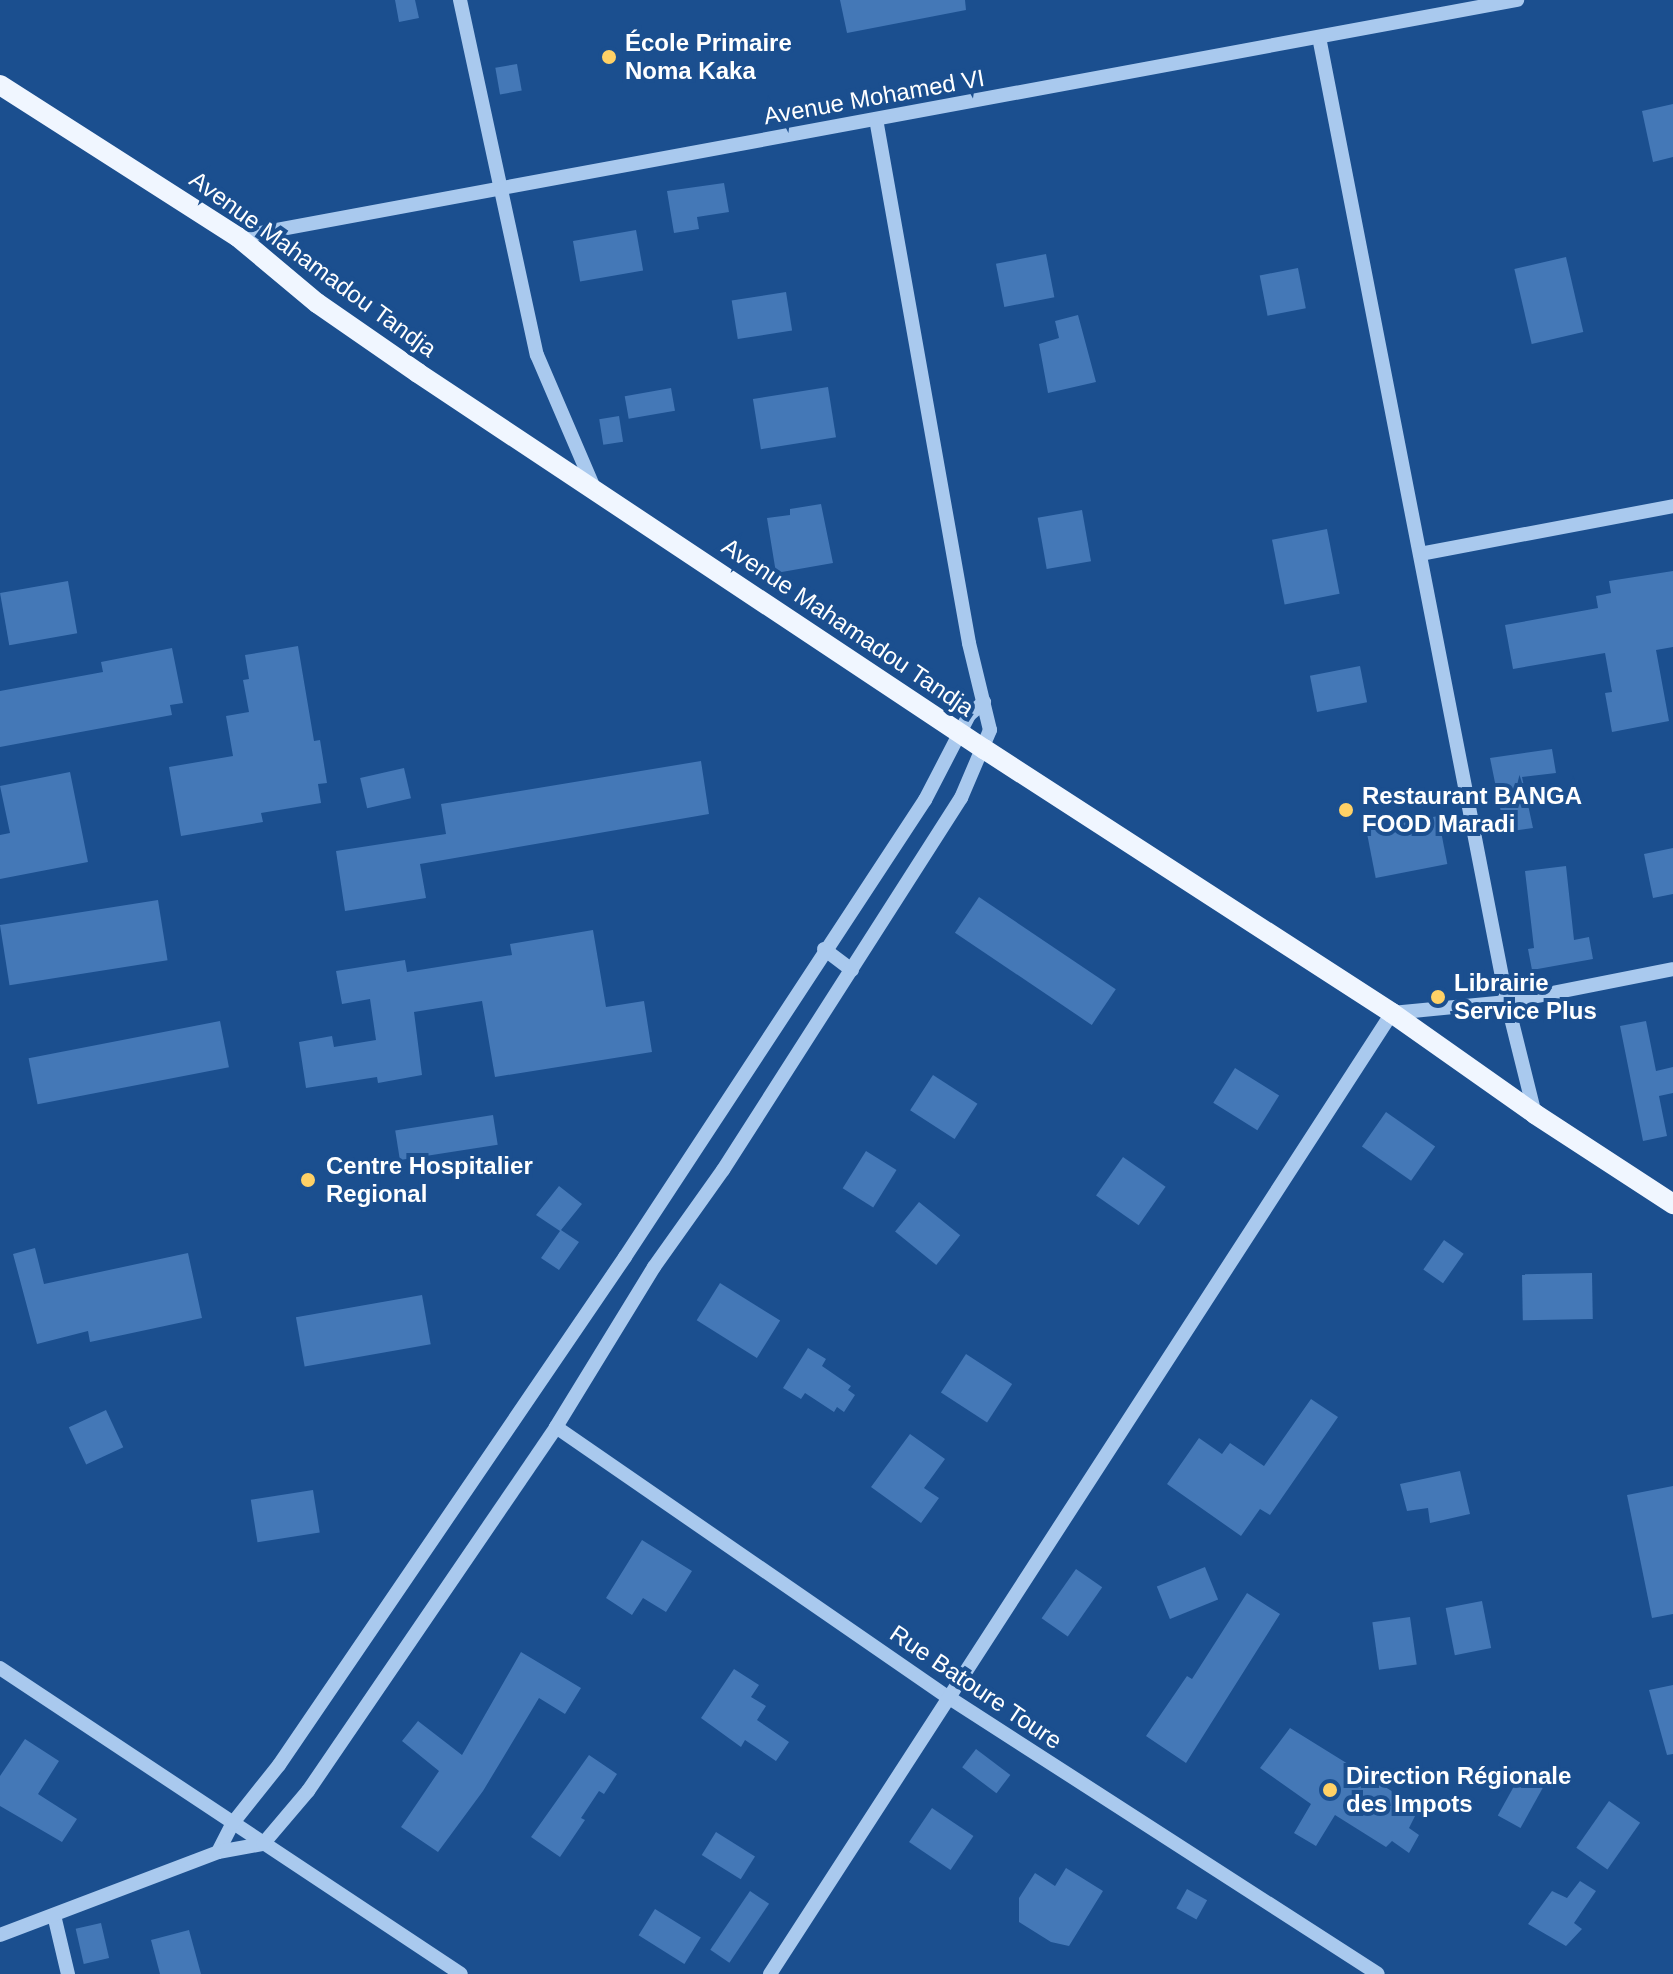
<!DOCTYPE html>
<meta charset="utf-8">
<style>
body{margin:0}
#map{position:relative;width:1673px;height:1974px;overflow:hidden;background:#1b4f8f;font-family:Helvetica,sans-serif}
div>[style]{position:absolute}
.building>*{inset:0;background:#4478b7;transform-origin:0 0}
.minor>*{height:14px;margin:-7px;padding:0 7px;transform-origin:7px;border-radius:7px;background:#a9c9ee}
.major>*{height:20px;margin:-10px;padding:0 10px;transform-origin:10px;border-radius:10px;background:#f0f6ff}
.dots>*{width:22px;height:22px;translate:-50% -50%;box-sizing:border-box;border:4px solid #1b4f8f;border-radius:50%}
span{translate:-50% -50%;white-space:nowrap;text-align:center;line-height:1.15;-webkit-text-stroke:8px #1b4f8f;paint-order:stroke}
.poi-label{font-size:24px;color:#fff;font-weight:700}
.left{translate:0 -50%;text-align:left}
.street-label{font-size:24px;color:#fff}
</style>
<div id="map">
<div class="building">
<div style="clip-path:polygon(395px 0,415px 0,419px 18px,399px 22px)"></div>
<div style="clip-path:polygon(840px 0,965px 0,966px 10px,847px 33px)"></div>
<div style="left:517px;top:64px;width:27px;height:22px;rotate:80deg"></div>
<div style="clip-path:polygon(1673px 104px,1673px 157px,1653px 162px,1642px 111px)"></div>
<div style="clip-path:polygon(724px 183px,729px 212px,697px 217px,699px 229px,674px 233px,667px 191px)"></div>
<div style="left:636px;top:230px;width:41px;height:64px;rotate:80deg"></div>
<div style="left:1046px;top:254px;width:44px;height:51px;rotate:79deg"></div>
<div style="left:1566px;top:257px;width:77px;height:53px;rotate:77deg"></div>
<div style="left:1298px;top:268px;width:41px;height:39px;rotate:79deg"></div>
<div style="left:786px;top:292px;width:39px;height:55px;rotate:81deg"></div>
<div style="clip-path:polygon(1078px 315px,1096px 382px,1048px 393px,1039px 344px,1059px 338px,1055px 321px)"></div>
<div style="left:828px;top:387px;width:51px;height:76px;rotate:81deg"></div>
<div style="left:671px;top:388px;width:23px;height:47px;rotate:80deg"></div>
<div style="left:619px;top:416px;width:26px;height:20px;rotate:81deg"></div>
<div style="clip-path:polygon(821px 504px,833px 563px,776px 573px,767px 518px,790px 515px,790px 509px)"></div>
<div style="left:1082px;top:510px;width:52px;height:45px;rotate:80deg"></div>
<div style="left:1327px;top:529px;width:66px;height:56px;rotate:79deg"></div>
<div style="clip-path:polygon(1673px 571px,1673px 647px,1656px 650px,1669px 721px,1612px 732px,1605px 693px,1612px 692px,1605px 653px,1513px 669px,1505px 625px,1598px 608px,1596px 596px,1611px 593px,1609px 581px)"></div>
<div style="left:68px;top:581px;width:53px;height:69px;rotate:80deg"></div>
<div style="clip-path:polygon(298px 646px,314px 741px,320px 740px,327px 783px,318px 784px,321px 803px,261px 813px,263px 822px,181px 836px,169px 767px,233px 756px,226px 716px,249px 712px,243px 680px,249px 679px,245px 655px)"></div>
<div style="clip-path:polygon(172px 648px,183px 703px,170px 705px,172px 715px,0 747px,0 691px,103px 672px,101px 662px)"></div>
<div style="left:1360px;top:666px;width:37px;height:51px;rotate:79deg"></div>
<div style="clip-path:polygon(1552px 749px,1556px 773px,1522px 777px,1533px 828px,1505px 832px,1490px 758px)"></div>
<div style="clip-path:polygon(701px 761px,709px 814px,420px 864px,426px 898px,345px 911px,336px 851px,446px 834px,441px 804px)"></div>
<div style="left:404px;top:768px;width:31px;height:45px;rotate:77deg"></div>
<div style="clip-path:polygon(70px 772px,88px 862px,0 879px,0 835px,10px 833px,0 786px)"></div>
<div style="left:1438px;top:816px;width:49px;height:73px;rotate:79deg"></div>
<div style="clip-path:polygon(1673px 848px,1673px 894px,1653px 898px,1644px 854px)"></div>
<div style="clip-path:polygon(1566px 866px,1574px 940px,1589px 937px,1593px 959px,1532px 970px,1528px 949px,1534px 948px,1525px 871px)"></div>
<div style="left:979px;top:897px;width:165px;height:43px;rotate:34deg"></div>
<div style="left:158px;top:900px;width:61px;height:160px;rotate:81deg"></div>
<div style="clip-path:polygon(593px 930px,606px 1007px,644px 1001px,652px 1052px,495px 1077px,482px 1001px,414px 1012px,422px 1075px,378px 1083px,377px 1077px,306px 1088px,299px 1042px,332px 1036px,334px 1047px,376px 1040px,370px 999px,342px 1004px,336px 971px,405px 960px,407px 972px,512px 955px,510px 944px)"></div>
<div style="left:220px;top:1021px;width:47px;height:195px;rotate:79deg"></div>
<div style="clip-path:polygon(1646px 1021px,1656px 1071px,1673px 1067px,1673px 1093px,1659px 1096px,1667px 1136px,1643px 1141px,1620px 1026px)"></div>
<div style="left:1235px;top:1068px;width:52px;height:41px;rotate:32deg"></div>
<div style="left:933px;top:1075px;width:53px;height:42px;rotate:33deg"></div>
<div style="left:1386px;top:1112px;width:60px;height:42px;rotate:35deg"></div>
<div style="left:493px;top:1115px;width:30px;height:99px;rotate:81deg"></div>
<div style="left:866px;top:1151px;width:36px;height:44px;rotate:32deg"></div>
<div style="left:1123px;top:1157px;width:52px;height:47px;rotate:35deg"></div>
<div style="clip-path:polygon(559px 1186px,582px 1204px,561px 1230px,579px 1242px,559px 1270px,541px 1258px,560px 1231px,536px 1215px)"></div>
<div style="left:919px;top:1202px;width:53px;height:38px;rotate:39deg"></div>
<div style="left:1444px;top:1240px;width:24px;height:36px;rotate:35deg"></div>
<div style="clip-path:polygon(35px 1248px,44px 1284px,188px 1253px,202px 1318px,90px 1342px,88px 1331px,37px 1344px,13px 1254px)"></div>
<div style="left:1592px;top:1273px;width:46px;height:70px;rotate:89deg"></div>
<div style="left:720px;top:1283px;width:71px;height:44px;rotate:32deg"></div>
<div style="left:422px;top:1295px;width:50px;height:128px;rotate:80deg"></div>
<div style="clip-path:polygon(808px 1348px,826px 1359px,822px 1366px,851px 1386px,848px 1390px,855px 1395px,844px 1412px,837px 1407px,834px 1412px,805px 1393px,801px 1399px,783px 1388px)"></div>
<div style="left:966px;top:1354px;width:55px;height:46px;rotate:33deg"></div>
<div style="clip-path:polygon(1311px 1399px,1338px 1417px,1270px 1515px,1260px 1509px,1241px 1536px,1167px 1484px,1199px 1438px,1222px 1454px,1230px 1443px,1264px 1466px)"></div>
<div style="left:106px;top:1410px;width:41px;height:41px;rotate:65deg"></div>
<div style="clip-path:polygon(910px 1434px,945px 1459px,924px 1488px,939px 1498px,921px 1523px,871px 1487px)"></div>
<div style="clip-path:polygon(1460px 1471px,1470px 1514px,1430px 1523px,1428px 1508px,1407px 1511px,1400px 1484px)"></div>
<div style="clip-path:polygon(1673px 1486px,1673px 1614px,1652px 1618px,1627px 1495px)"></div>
<div style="left:313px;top:1490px;width:43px;height:63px;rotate:81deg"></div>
<div style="clip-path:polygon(642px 1540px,692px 1571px,666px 1612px,643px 1598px,632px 1615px,606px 1598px)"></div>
<div style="left:1205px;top:1567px;width:35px;height:52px;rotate:68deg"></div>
<div style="left:1076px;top:1569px;width:32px;height:60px;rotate:35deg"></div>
<div style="clip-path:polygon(1247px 1593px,1280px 1614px,1186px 1763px,1146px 1736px,1187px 1676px,1192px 1679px)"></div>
<div style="left:1482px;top:1601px;width:48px;height:37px;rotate:79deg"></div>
<div style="left:1410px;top:1617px;width:48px;height:38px;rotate:82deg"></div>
<div style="clip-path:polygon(521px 1652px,581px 1688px,565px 1714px,539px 1698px,483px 1791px,438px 1852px,401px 1827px,439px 1771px,402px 1741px,418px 1721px,462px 1755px)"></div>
<div style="clip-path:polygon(734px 1669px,759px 1685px,751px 1697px,766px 1706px,757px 1720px,789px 1742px,776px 1761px,745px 1740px,741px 1747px,701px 1718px)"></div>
<div style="clip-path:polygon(1673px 1685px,1673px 1754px,1667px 1755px,1649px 1690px)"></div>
<div style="clip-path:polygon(1290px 1728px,1419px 1808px,1409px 1828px,1419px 1835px,1409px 1853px,1392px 1841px,1386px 1847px,1335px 1815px,1316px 1846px,1294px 1833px,1311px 1804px,1260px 1768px)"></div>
<div style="clip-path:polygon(25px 1739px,59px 1761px,38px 1794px,77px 1819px,62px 1842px,0 1806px,0 1776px)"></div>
<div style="left:976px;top:1749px;width:43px;height:23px;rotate:37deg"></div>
<div style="clip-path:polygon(589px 1755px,617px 1774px,604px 1794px,599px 1791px,581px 1818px,585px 1820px,560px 1857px,531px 1837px)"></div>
<div style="left:1523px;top:1770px;width:26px;height:52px;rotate:29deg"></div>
<div style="left:1609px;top:1801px;width:38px;height:57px;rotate:35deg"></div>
<div style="left:932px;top:1808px;width:50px;height:41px;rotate:34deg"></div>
<div style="left:716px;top:1832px;width:46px;height:27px;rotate:32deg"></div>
<div style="clip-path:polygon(1066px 1868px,1103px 1891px,1069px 1946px,1051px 1942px,1019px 1922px,1019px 1898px,1035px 1873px,1055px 1886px)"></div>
<div style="clip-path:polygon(1580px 1881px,1596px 1891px,1574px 1923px,1582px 1929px,1566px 1946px,1528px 1924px,1552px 1891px,1567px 1898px)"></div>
<div style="left:1187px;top:1889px;width:23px;height:22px;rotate:29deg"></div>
<div style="left:750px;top:1891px;width:23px;height:71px;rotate:34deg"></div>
<div style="left:655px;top:1909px;width:54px;height:31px;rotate:32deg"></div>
<div style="left:101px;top:1923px;width:36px;height:26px;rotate:77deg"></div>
<div style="clip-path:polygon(189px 1930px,201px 1974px,160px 1974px,151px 1940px)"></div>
</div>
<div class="minor">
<div style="left:460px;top:0;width:363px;rotate:77.8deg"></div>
<div style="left:537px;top:355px;width:145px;rotate:66.8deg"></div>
<div style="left:1319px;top:37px;width:983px;rotate:78.98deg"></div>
<div style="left:1507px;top:1002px;width:115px;rotate:76deg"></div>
<div style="left:238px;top:237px;width:1301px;rotate:-10.5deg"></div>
<div style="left:1420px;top:554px;width:258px;rotate:-10.7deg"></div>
<div style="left:824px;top:949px;width:35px;rotate:37deg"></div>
<div style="left:556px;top:1427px;width:476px;rotate:34.6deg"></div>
<div style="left:948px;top:1697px;width:511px;rotate:32.79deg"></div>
<div style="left:0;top:1668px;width:553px;rotate:33.58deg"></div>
<div style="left:218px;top:1852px;width:31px;rotate:-63deg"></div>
<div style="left:232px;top:1824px;width:75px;rotate:-51.5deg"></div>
<div style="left:279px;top:1765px;width:615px;rotate:-55.74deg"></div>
<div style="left:625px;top:1257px;width:547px;rotate:-56.72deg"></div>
<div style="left:925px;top:800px;width:96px;rotate:-62.6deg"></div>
<div style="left:969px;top:715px;width:20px;rotate:-41deg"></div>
<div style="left:54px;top:1915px;width:61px;rotate:76.7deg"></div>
<div style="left:0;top:1935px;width:233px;rotate:-20.8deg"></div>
<div style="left:218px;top:1852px;width:46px;rotate:-10.1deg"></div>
<div style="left:263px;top:1844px;width:70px;rotate:-49.7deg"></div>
<div style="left:308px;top:1791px;width:440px;rotate:-55.7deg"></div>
<div style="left:556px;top:1427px;width:188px;rotate:-58.5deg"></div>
<div style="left:654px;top:1267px;width:119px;rotate:-54.6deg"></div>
<div style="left:723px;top:1170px;width:442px;rotate:-57.4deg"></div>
<div style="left:961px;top:798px;width:74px;rotate:-66.9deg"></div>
<div style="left:990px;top:730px;width:89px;rotate:-103.6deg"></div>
<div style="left:969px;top:643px;width:532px;rotate:-100.06deg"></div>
<div style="left:770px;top:1974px;width:1145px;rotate:-57.09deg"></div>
<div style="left:1392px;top:1013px;width:116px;rotate:-5.5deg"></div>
<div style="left:1507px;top:1002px;width:169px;rotate:-11.2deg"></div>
</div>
<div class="major">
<div style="left:0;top:85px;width:282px;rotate:32.6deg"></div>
<div style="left:238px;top:237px;width:103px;rotate:39.9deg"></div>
<div style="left:317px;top:303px;width:123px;rotate:34.7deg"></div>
<div style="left:418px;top:373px;width:680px;rotate:33.6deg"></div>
<div style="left:984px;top:749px;width:486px;rotate:32.9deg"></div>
<div style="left:1392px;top:1013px;width:175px;rotate:35.2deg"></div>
<div style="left:1535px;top:1114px;width:165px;rotate:33.1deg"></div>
</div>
<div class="dots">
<div style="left:609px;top:57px;background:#ffd166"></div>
<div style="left:1346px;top:810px;background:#ffd166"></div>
<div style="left:1438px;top:997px;background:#ffd166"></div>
<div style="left:308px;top:1180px;background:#ffd166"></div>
<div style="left:1330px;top:1790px;background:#ffd166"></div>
</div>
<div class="poi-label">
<span class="left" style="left:625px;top:57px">École Primaire<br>Noma Kaka</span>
<span class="left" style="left:1362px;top:810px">Restaurant BANGA<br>FOOD Maradi</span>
<span class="left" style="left:1454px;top:997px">Librairie<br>Service Plus</span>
<span class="left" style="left:326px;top:1180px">Centre Hospitalier<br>Regional</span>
<span class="left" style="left:1346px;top:1790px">Direction Régionale<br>des Impots</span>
</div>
<div class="street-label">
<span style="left:874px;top:97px;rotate:-10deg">Avenue Mohamed VI</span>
<span style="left:313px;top:264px;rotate:36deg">Avenue Mahamadou Tandja</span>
<span style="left:848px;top:627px;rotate:34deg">Avenue Mahamadou Tandja</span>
<span style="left:976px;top:1687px;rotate:34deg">Rue Batoure Toure</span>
</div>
</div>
